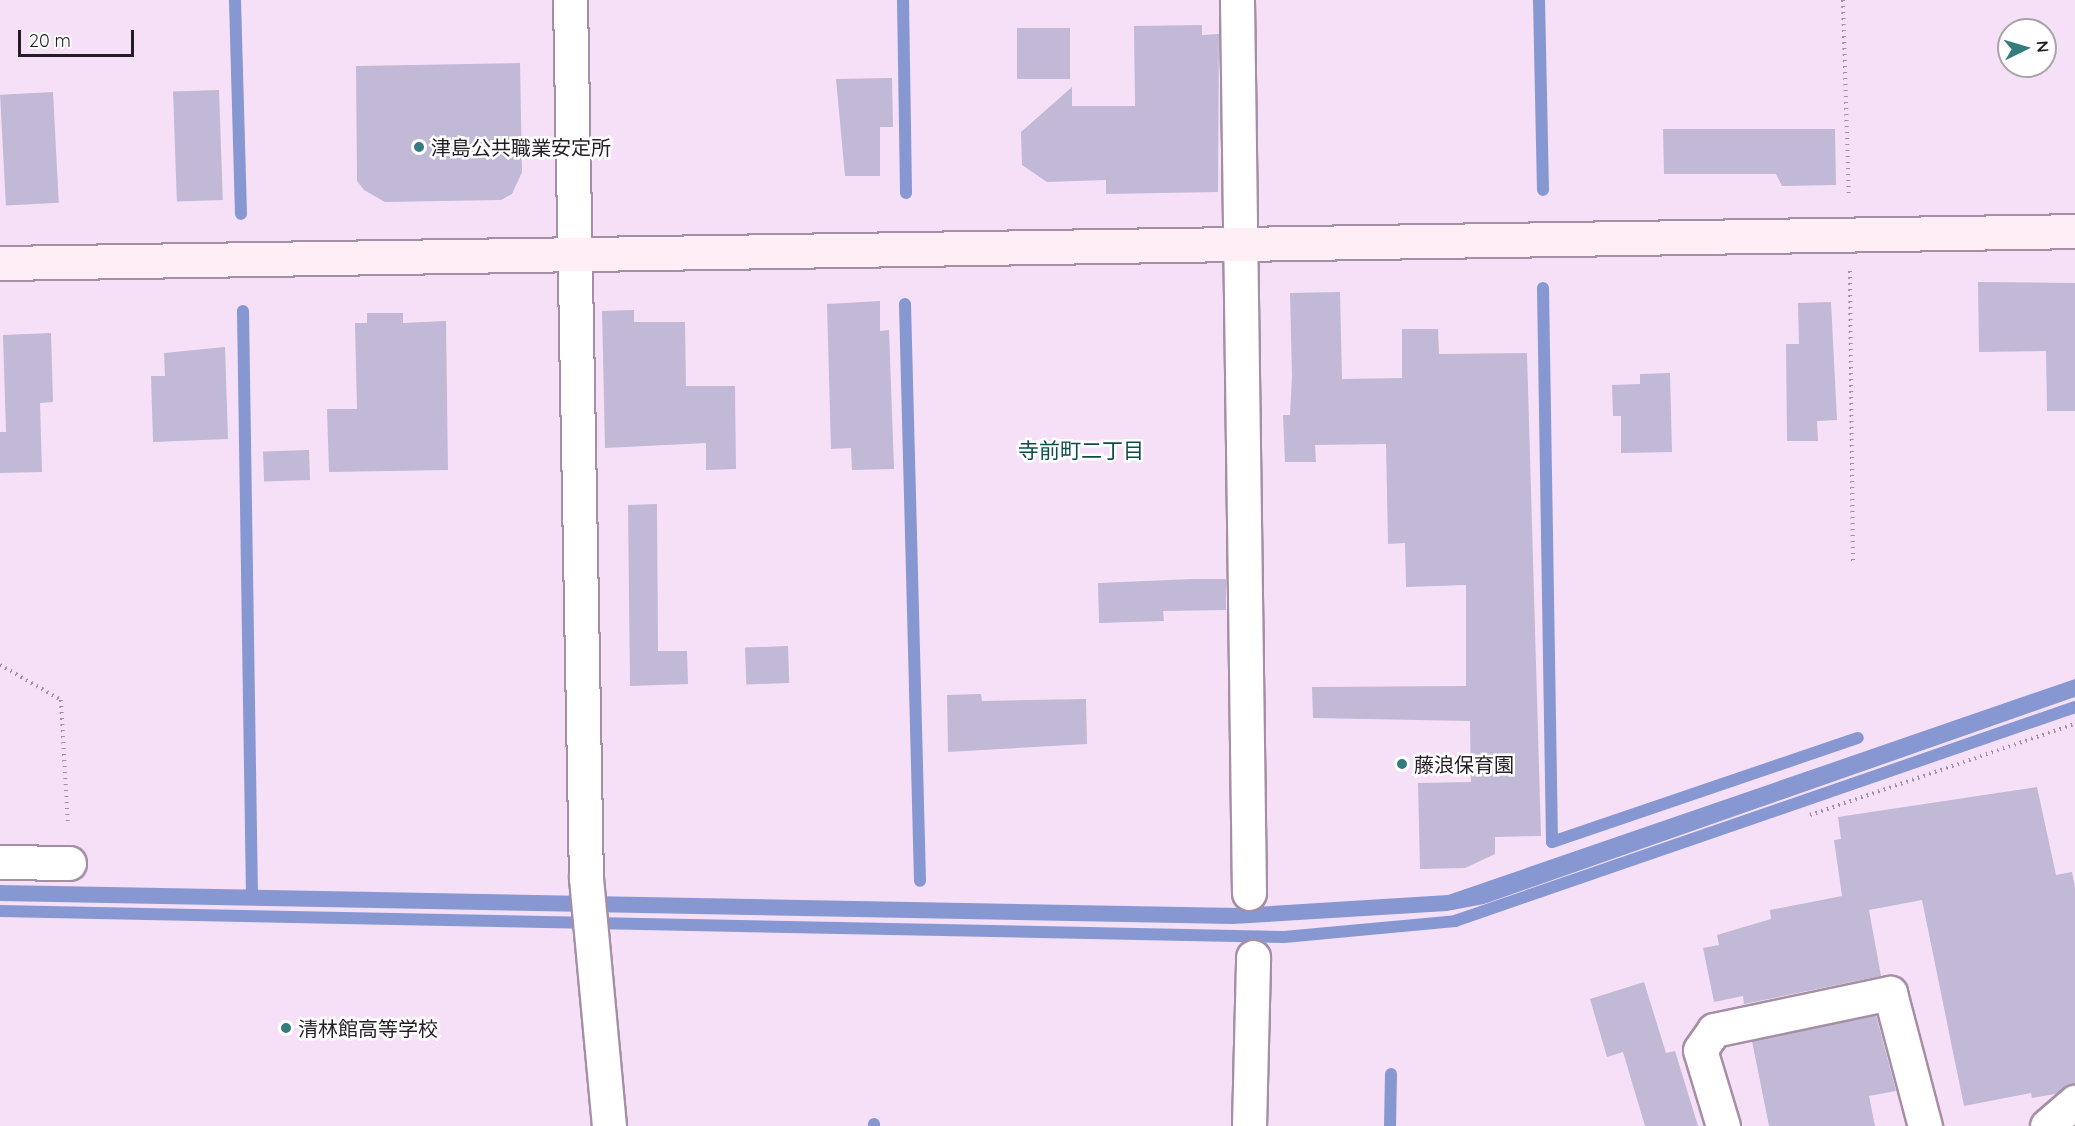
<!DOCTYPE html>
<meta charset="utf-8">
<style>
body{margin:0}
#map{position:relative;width:2075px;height:1126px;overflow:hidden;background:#f6e0f7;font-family:Quicksand,"Noto Sans JP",sans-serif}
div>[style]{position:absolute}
.water>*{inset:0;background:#8797d2}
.stream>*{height:12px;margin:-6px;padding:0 6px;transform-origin:6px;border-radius:6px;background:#8797d2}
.building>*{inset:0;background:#c1b9d5;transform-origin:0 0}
.path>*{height:4px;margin-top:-2px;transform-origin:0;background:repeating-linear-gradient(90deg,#a191a2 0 1.5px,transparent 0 6px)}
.roads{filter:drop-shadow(2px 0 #a48fa5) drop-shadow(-2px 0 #a48fa5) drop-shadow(0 2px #a48fa5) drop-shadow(0 -2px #a48fa5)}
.street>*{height:33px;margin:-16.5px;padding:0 16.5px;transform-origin:16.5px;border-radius:16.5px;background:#fff}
.secondary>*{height:33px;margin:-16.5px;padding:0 16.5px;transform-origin:16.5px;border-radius:16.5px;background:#feeef5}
.dots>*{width:16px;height:16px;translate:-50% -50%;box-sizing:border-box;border:3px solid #fff;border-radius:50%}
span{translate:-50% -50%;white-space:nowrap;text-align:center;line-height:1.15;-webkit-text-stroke:5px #fff;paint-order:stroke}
.poi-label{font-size:20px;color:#251d25}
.left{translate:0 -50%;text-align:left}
.neighbourhood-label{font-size:21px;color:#0c4c4b}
.north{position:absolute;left:1997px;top:18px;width:60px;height:60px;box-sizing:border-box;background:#fff;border:2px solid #a8a5a8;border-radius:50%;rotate:85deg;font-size:16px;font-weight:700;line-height:24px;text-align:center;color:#251d25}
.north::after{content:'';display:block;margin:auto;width:21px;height:27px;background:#357d7c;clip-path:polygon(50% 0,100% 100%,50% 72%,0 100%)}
.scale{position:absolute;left:18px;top:30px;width:116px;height:27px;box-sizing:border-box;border:3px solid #251d25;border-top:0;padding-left:8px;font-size:18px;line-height:21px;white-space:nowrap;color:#251d25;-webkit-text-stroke:4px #fff;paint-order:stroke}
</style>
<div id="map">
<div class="water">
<div style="clip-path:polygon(2075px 679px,2075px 697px,1484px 904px,1447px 911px,1233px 924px,0 901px,0 885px,1238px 908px,1448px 895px)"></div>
</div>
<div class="stream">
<div style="left:235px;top:0;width:214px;rotate:88.4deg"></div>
<div style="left:903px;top:0;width:193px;rotate:89.1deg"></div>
<div style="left:1539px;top:0;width:190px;rotate:88.8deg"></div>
<div style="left:1543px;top:288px;width:554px;rotate:89.07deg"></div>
<div style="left:1552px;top:842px;width:323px;rotate:-18.8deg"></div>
<div style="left:905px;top:304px;width:577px;rotate:88.51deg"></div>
<div style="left:243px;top:311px;width:587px;rotate:89.12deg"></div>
<div style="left:0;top:911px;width:1284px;rotate:1.16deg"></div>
<div style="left:1284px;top:937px;width:172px;rotate:-5.3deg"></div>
<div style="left:1455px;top:921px;width:656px;rotate:-19.04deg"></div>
<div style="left:874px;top:1126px;width:2px;rotate:-90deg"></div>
<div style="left:1390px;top:1126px;width:52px;rotate:-88.9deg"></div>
</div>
<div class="building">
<div style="clip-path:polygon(1202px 25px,1202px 35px,1219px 34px,1218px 192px,1106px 194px,1106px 180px,1047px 182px,1022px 165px,1021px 132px,1072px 87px,1072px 106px,1135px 106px,1134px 26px)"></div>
<div style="left:1017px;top:28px;width:53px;height:51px"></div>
<div style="clip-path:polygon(520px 63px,522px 172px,512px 194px,501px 200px,385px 202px,364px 190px,357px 181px,356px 66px)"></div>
<div style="clip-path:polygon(892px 78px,893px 127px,880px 127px,880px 176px,845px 176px,836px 79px)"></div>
<div style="left:219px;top:90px;width:110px;height:46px;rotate:88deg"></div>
<div style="left:53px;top:92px;width:111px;height:53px;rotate:87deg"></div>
<div style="clip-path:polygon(1663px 129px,1835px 129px,1836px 185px,1782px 186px,1776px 174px,1664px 174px)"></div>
<div style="clip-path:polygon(1978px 282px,2075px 283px,2075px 411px,2047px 411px,2046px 351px,1979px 352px)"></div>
<div style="clip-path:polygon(1340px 292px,1342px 379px,1402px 378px,1402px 329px,1438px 329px,1439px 354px,1527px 353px,1541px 836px,1495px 837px,1495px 854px,1465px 868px,1420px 869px,1418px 783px,1471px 782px,1470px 721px,1313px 718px,1312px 687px,1466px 686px,1466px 585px,1406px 587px,1405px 543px,1388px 544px,1386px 444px,1315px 445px,1316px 462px,1285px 462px,1283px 415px,1290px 415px,1292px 376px,1290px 293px)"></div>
<div style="clip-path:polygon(880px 301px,880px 331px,889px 330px,894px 469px,852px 470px,851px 448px,831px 449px,827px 304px)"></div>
<div style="clip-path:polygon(1831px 302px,1837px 420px,1817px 421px,1818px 441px,1787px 441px,1786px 344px,1799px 344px,1798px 303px)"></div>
<div style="clip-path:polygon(634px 310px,634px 322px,685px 322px,686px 386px,735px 386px,736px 469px,706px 470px,706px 443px,605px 448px,602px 311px)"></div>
<div style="clip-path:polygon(367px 313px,403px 313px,403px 323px,446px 321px,448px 470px,329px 472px,327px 409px,357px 409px,355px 323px,367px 323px)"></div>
<div style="clip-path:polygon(51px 333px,53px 402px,40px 403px,42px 472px,0 473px,0 432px,6px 432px,3px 335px)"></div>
<div style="clip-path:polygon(225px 347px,228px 439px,153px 442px,151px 376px,165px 376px,164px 353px)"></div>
<div style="clip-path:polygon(1670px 373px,1672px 452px,1621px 453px,1621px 416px,1613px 416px,1612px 385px,1640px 384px,1640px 374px)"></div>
<div style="left:309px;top:450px;width:30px;height:46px;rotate:88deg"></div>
<div style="clip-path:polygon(657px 504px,658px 651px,687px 651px,688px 684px,630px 686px,628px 505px)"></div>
<div style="clip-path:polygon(1193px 579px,1226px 579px,1226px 610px,1163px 611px,1164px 621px,1099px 623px,1098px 583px)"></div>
<div style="left:788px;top:646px;width:37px;height:43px;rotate:88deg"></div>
<div style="clip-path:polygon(981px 694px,982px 701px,1086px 699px,1087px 744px,948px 752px,947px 695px)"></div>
<div style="clip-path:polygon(2037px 787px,2056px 875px,2072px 872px,2075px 888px,2075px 1084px,2055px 1094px,2032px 1098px,2031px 1093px,1964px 1106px,1922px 900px,1869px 910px,1881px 976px,1744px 1004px,1743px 996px,1714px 1002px,1703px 948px,1719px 945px,1717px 935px,1771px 919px,1770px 910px,1842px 896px,1834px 840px,1841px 839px,1838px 817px)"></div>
<div style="clip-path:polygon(1644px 982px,1666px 1053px,1675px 1051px,1698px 1126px,1645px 1126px,1623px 1052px,1607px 1057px,1590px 999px)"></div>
<div style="clip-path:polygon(1876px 1015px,1896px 1091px,1869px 1096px,1875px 1126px,1769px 1126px,1752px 1041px)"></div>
</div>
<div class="path">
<div style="left:1843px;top:0;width:197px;rotate:88.3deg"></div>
<div style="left:1850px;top:271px;width:293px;rotate:89.4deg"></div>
<div style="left:0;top:665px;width:70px;rotate:29.8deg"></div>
<div style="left:61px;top:700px;width:126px;rotate:86.8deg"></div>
<div style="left:1810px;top:815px;width:280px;rotate:-19deg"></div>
</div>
<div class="roads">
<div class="street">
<div style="left:570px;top:0;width:878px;rotate:88.96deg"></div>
<div style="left:586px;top:878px;width:249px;rotate:84.7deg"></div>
<div style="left:1237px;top:0;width:893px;rotate:89.23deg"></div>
<div style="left:0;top:862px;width:69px;rotate:0.8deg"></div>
<div style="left:1249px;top:1126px;width:169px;rotate:-88.6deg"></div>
<div style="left:1723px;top:1126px;width:79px;rotate:-106.8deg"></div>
<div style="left:1700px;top:1050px;width:24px;rotate:-55deg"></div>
<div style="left:1714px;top:1030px;width:180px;rotate:-11.9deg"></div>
<div style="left:1890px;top:993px;width:138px;rotate:75.3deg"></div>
<div style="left:2047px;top:1126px;width:37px;rotate:-41deg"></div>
</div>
<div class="secondary">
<div style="left:0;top:263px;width:2075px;rotate:-0.88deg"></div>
</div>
</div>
<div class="dots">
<div style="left:419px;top:147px;background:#357d7c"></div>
<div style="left:1402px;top:764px;background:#357d7c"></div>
<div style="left:286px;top:1028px;background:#357d7c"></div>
</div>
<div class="poi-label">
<span class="left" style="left:431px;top:147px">津島公共職業安定所</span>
<span class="left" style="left:1414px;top:764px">藤浪保育園</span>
<span class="left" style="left:298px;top:1028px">清林館高等学校</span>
</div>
<div class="neighbourhood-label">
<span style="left:1081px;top:450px">寺前町二丁目</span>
</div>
<div class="north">N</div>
<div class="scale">20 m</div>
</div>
